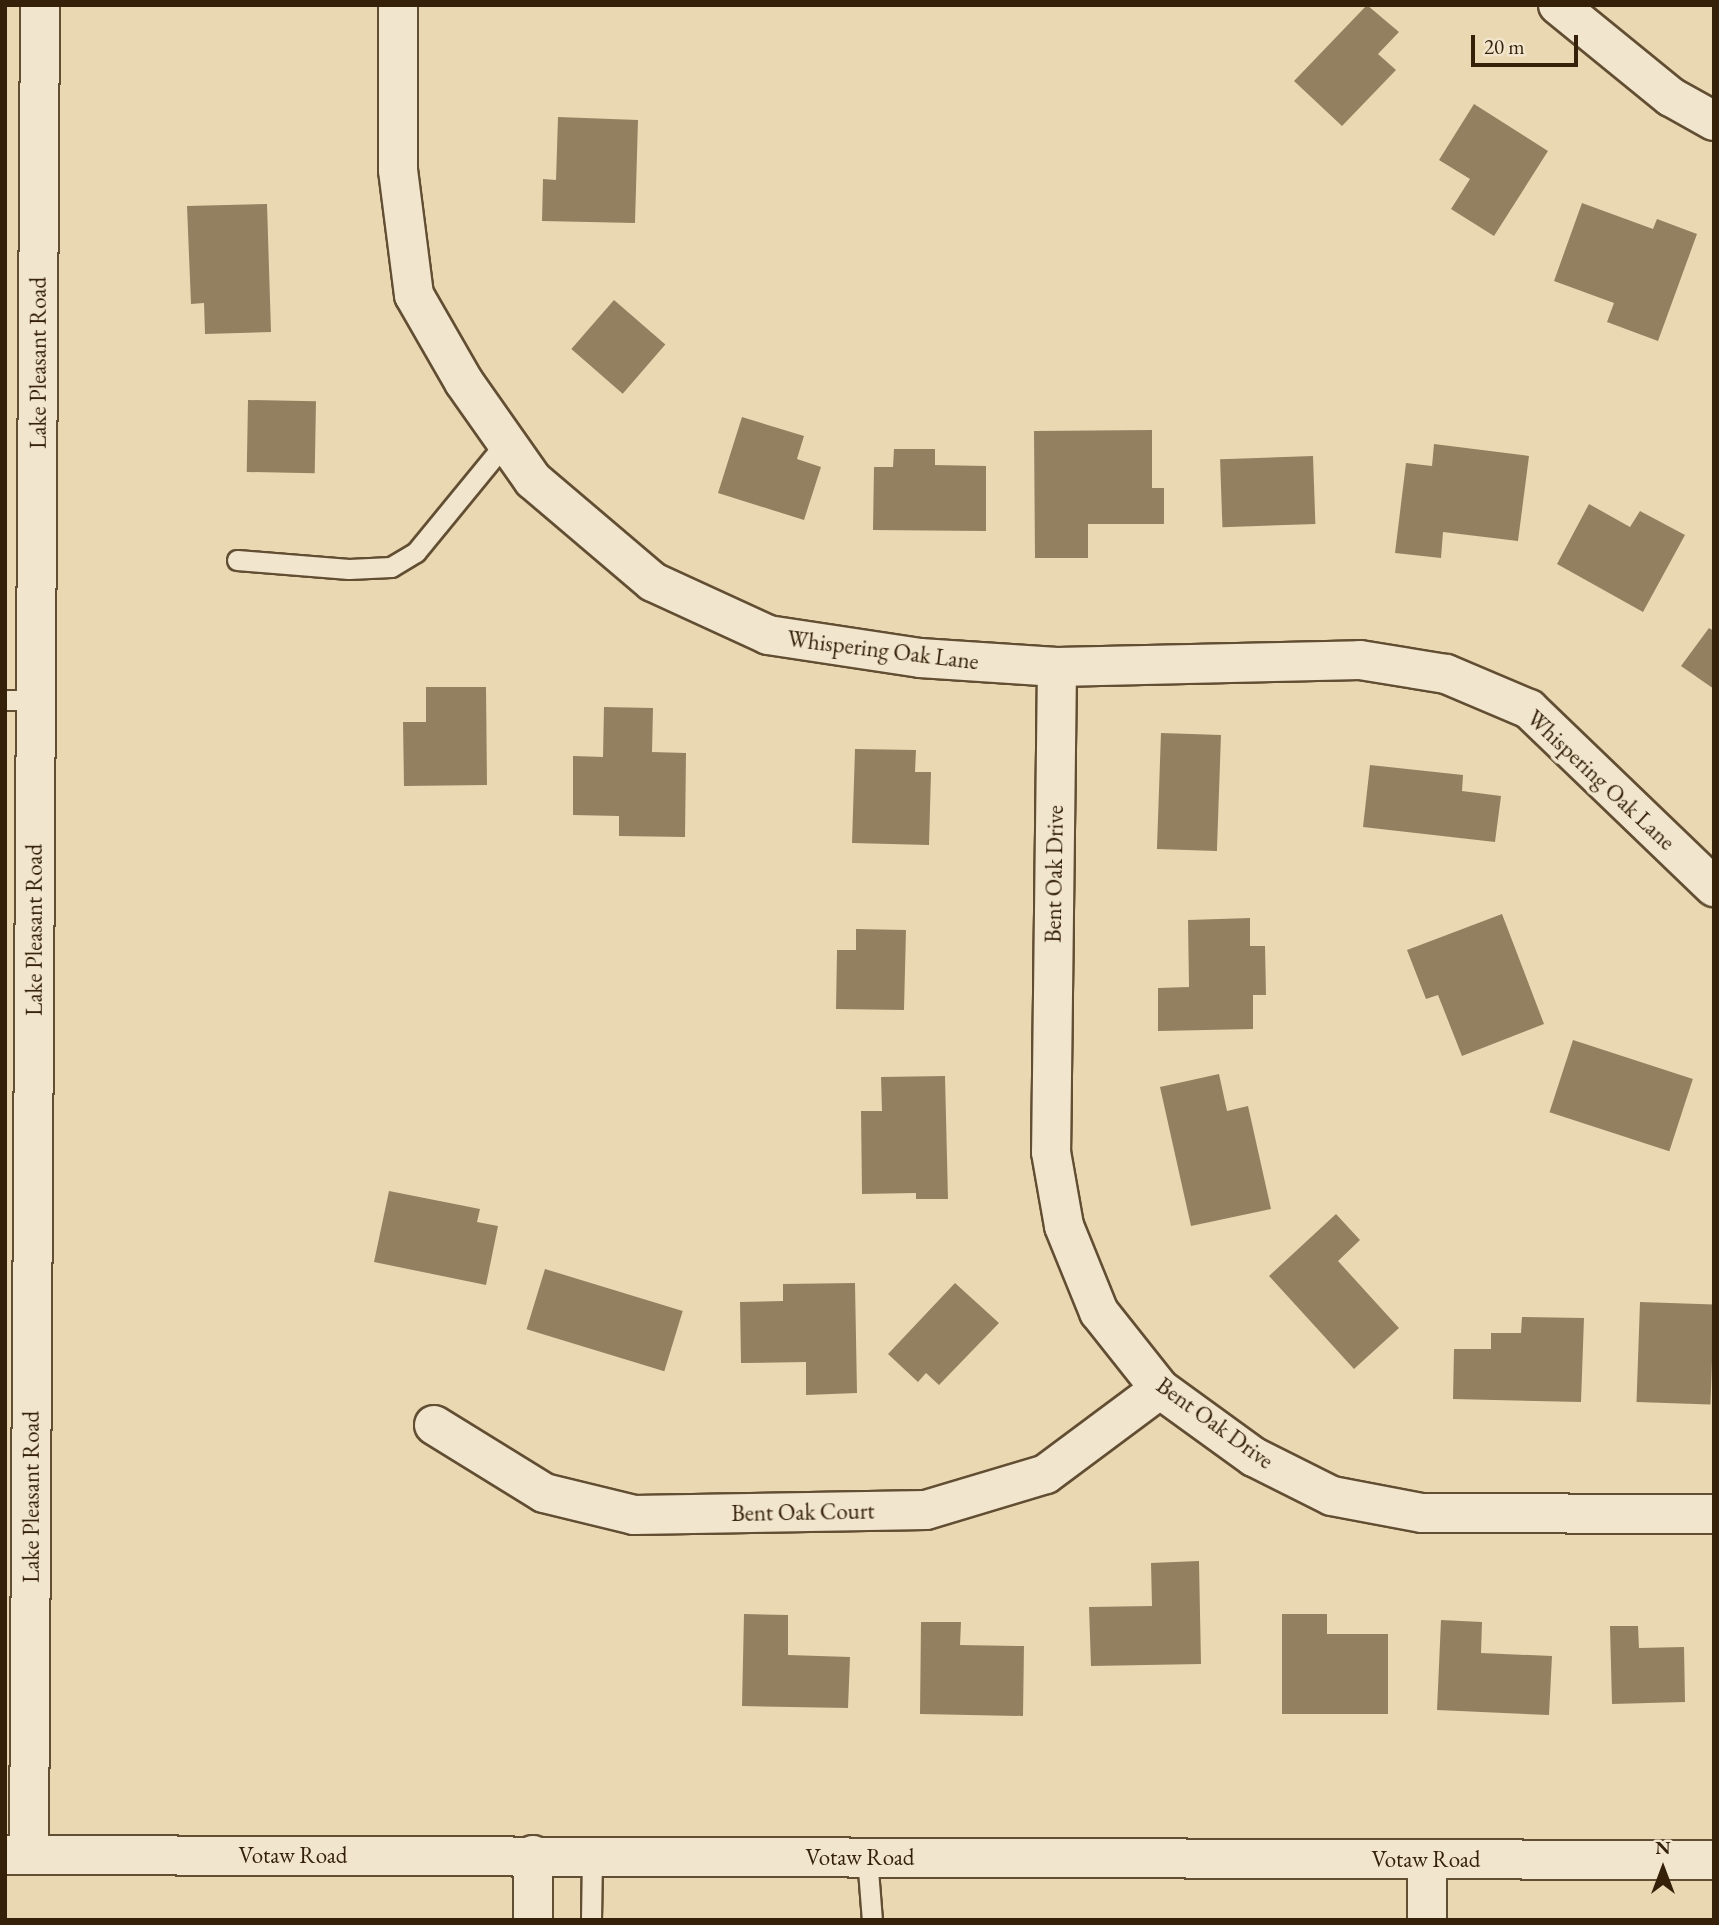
<!DOCTYPE html>
<style>
body{margin:0}
#map{position:relative;width:1719px;height:1925px;overflow:hidden;background:#ead8b2;font-family:"EB Garamond",serif}
div>[style]{position:absolute}
.building>*{inset:0;background:#938061;transform-origin:0 0}
.roads{filter:drop-shadow(2px 0 #624e33) drop-shadow(-2px 0 #624e33) drop-shadow(0 2px #624e33) drop-shadow(0 -2px #624e33)}
.lane>*{height:19px;margin:-9.5px;padding:0 9.5px;transform-origin:9.5px;border-radius:9.5px;background:#f1e6cd}
.street>*{height:38px;margin:-19px;padding:0 19px;transform-origin:19px;border-radius:19px;background:#f1e6cd}
.secondary>*{height:38px;margin:-19px;padding:0 19px;transform-origin:19px;border-radius:19px;background:#f1e6cd}
span{translate:-50% -50%;white-space:nowrap;text-align:center;line-height:1.15;-webkit-text-stroke:7px #f1e6cd;paint-order:stroke}
.street-label{font-size:23px;color:#352009}
.frame{position:absolute;inset:0;border:7px solid #352009;pointer-events:none}
.north{position:absolute;left:1628px;top:1834px;width:70px;height:70px;-webkit-text-stroke:5px #f1e6cd;paint-order:stroke;rotate:0deg;font-size:19px;font-weight:700;line-height:28px;text-align:center;color:#352009}
.north::after{content:'';display:block;margin:auto;width:24px;height:32px;background:#352009;clip-path:polygon(50% 0,100% 100%,50% 72%,0 100%)}
.scale{position:absolute;left:1471px;top:35px;width:107px;height:32px;box-sizing:border-box;border:4px solid #352009;border-top:0;padding-left:9px;font-size:21px;line-height:24px;white-space:nowrap;color:#352009;-webkit-text-stroke:5px #f1e6cd;paint-order:stroke}
</style>
<div id="map">
<div class="building">
<div style="clip-path:polygon(1367px 5px,1399px 32px,1378px 54px,1396px 70px,1342px 126px,1294px 81px)"></div>
<div style="clip-path:polygon(1474px 104px,1548px 151px,1494px 236px,1451px 209px,1470px 179px,1439px 160px)"></div>
<div style="clip-path:polygon(558px 117px,638px 120px,635px 223px,542px 221px,543px 179px,556px 180px)"></div>
<div style="clip-path:polygon(1582px 203px,1653px 229px,1657px 219px,1697px 234px,1658px 341px,1607px 322px,1614px 303px,1554px 281px)"></div>
<div style="clip-path:polygon(267px 204px,271px 332px,205px 334px,204px 303px,191px 304px,187px 206px)"></div>
<div style="left:614px;top:300px;width:68px;height:65px;rotate:41deg"></div>
<div style="left:248px;top:400px;width:68px;height:72px;rotate:1deg"></div>
<div style="clip-path:polygon(742px 417px,804px 436px,797px 459px,821px 467px,804px 520px,718px 493px)"></div>
<div style="clip-path:polygon(1152px 430px,1152px 488px,1164px 488px,1164px 524px,1088px 524px,1088px 558px,1035px 558px,1034px 431px)"></div>
<div style="clip-path:polygon(1434px 444px,1529px 456px,1518px 541px,1443px 532px,1441px 558px,1395px 553px,1406px 463px,1432px 466px)"></div>
<div style="clip-path:polygon(894px 449px,935px 449px,935px 465px,986px 466px,986px 531px,873px 530px,874px 467px,893px 467px)"></div>
<div style="left:1313px;top:456px;width:68px;height:93px;rotate:88deg"></div>
<div style="clip-path:polygon(1589px 504px,1630px 527px,1640px 511px,1685px 535px,1643px 612px,1557px 564px)"></div>
<div style="clip-path:polygon(1709px 628px,1714px 631px,1714px 689px,1681px 666px)"></div>
<div style="clip-path:polygon(426px 687px,486px 687px,487px 785px,404px 786px,403px 722px,426px 722px)"></div>
<div style="clip-path:polygon(604px 707px,653px 708px,652px 752px,686px 753px,685px 837px,619px 836px,619px 816px,573px 815px,573px 756px,603px 757px)"></div>
<div style="left:1161px;top:733px;width:60px;height:116px;rotate:2deg"></div>
<div style="clip-path:polygon(855px 749px,916px 750px,915px 772px,931px 772px,929px 845px,852px 843px)"></div>
<div style="clip-path:polygon(1370px 765px,1463px 775px,1462px 791px,1501px 796px,1495px 842px,1363px 827px)"></div>
<div style="clip-path:polygon(1502px 914px,1544px 1024px,1462px 1056px,1438px 995px,1426px 999px,1407px 950px)"></div>
<div style="clip-path:polygon(1250px 918px,1250px 946px,1265px 946px,1266px 995px,1253px 995px,1253px 1029px,1158px 1031px,1158px 988px,1189px 987px,1188px 920px)"></div>
<div style="clip-path:polygon(856px 929px,906px 930px,904px 1010px,836px 1009px,837px 950px,856px 950px)"></div>
<div style="left:1573px;top:1040px;width:126px;height:76px;rotate:18deg"></div>
<div style="clip-path:polygon(1219px 1074px,1227px 1111px,1248px 1106px,1271px 1209px,1191px 1226px,1160px 1087px)"></div>
<div style="clip-path:polygon(945px 1076px,948px 1199px,916px 1199px,916px 1193px,862px 1194px,861px 1111px,882px 1111px,881px 1077px)"></div>
<div style="clip-path:polygon(389px 1191px,480px 1209px,477px 1222px,498px 1226px,486px 1285px,374px 1262px)"></div>
<div style="clip-path:polygon(1336px 1214px,1360px 1240px,1338px 1261px,1399px 1328px,1354px 1369px,1269px 1276px)"></div>
<div style="left:545px;top:1269px;width:144px;height:63px;rotate:17deg"></div>
<div style="clip-path:polygon(855px 1283px,857px 1393px,806px 1395px,806px 1362px,741px 1363px,740px 1302px,783px 1301px,783px 1284px)"></div>
<div style="clip-path:polygon(955px 1283px,999px 1323px,939px 1385px,926px 1373px,918px 1382px,888px 1354px)"></div>
<div style="left:1640px;top:1302px;width:74px;height:100px;rotate:2deg"></div>
<div style="clip-path:polygon(1522px 1317px,1584px 1318px,1581px 1402px,1453px 1399px,1454px 1349px,1491px 1349px,1491px 1333px,1521px 1333px)"></div>
<div style="clip-path:polygon(1199px 1561px,1201px 1664px,1091px 1666px,1089px 1607px,1152px 1606px,1151px 1563px)"></div>
<div style="clip-path:polygon(744px 1614px,788px 1615px,788px 1655px,850px 1657px,848px 1708px,742px 1706px)"></div>
<div style="clip-path:polygon(1282px 1614px,1327px 1614px,1327px 1634px,1388px 1634px,1388px 1714px,1282px 1714px)"></div>
<div style="clip-path:polygon(1441px 1620px,1482px 1622px,1481px 1653px,1552px 1656px,1549px 1715px,1437px 1710px)"></div>
<div style="clip-path:polygon(921px 1622px,961px 1622px,960px 1645px,1024px 1646px,1023px 1716px,920px 1714px)"></div>
<div style="clip-path:polygon(1610px 1626px,1638px 1626px,1639px 1648px,1684px 1647px,1685px 1702px,1612px 1704px)"></div>
</div>
<div class="roads">
<div class="lane">
<div style="left:237px;top:560px;width:112px;rotate:4.6deg"></div>
<div style="left:349px;top:569px;width:42px;rotate:-2.7deg"></div>
<div style="left:391px;top:567px;width:29px;rotate:-31deg"></div>
<div style="left:416px;top:552px;width:142px;rotate:-50.7deg"></div>
<div style="left:5px;top:700px;width:31px"></div>
<div style="left:867px;top:1857px;width:63px;rotate:85.5deg"></div>
<div style="left:591px;top:1920px;width:64px;rotate:-89.1deg"></div>
</div>
<div class="street">
<div style="left:398px;top:5px;width:165px;rotate:90deg"></div>
<div style="left:398px;top:170px;width:126px;rotate:82.7deg"></div>
<div style="left:414px;top:295px;width:100px;rotate:60.1deg"></div>
<div style="left:464px;top:382px;width:120px;rotate:54.9deg"></div>
<div style="left:533px;top:480px;width:157px;rotate:40.4deg"></div>
<div style="left:653px;top:582px;width:127px;rotate:24.7deg"></div>
<div style="left:768px;top:635px;width:154px;rotate:8.6deg"></div>
<div style="left:920px;top:658px;width:137px;rotate:3.8deg"></div>
<div style="left:1057px;top:667px;width:303px;rotate:-1.3deg"></div>
<div style="left:1360px;top:660px;width:87px;rotate:9.2deg"></div>
<div style="left:1446px;top:674px;width:90px;rotate:22.9deg"></div>
<div style="left:1529px;top:709px;width:257px;rotate:43.9deg"></div>
<div style="left:1558px;top:5px;width:146px;rotate:39.2deg"></div>
<div style="left:1671px;top:97px;width:49px;rotate:29.2deg"></div>
<div style="left:1057px;top:667px;width:485px;rotate:90.7deg"></div>
<div style="left:1051px;top:1152px;width:75px;rotate:80deg"></div>
<div style="left:1064px;top:1226px;width:93px;rotate:67.9deg"></div>
<div style="left:1099px;top:1312px;width:98px;rotate:51.6deg"></div>
<div style="left:1160px;top:1389px;width:116px;rotate:35.9deg"></div>
<div style="left:1254px;top:1457px;width:87px;rotate:26.6deg"></div>
<div style="left:1332px;top:1496px;width:92px;rotate:10.7deg"></div>
<div style="left:1422px;top:1513px;width:292px;rotate:0.2deg"></div>
<div style="left:434px;top:1425px;width:129px;rotate:31.7deg"></div>
<div style="left:544px;top:1493px;width:93px;rotate:13.7deg"></div>
<div style="left:634px;top:1515px;width:292px;rotate:-1deg"></div>
<div style="left:926px;top:1510px;width:125px;rotate:-16.7deg"></div>
<div style="left:1046px;top:1474px;width:142px;rotate:-36.7deg"></div>
<div style="left:533px;top:1855px;width:65px;rotate:90deg"></div>
<div style="left:1427px;top:1920px;width:60px;rotate:-90deg"></div>
</div>
<div class="secondary">
<div style="left:5px;top:1855px;width:1709px;rotate:0.17deg"></div>
<div style="left:29px;top:1855px;width:1850px;rotate:-89.66deg"></div>
</div>
</div>
<div class="street-label">
<span style="left:38px;top:363px;rotate:-90deg">Lake Pleasant Road</span>
<span style="left:883px;top:650px;rotate:7deg">Whispering Oak Lane</span>
<span style="left:1601px;top:780px;rotate:43deg">Whispering Oak Lane</span>
<span style="left:1054px;top:874px;rotate:-89deg">Bent Oak Drive</span>
<span style="left:34px;top:930px;rotate:-90deg">Lake Pleasant Road</span>
<span style="left:1215px;top:1423px;rotate:36deg">Bent Oak Drive</span>
<span style="left:31px;top:1497px;rotate:-90deg">Lake Pleasant Road</span>
<span style="left:803px;top:1512px;rotate:-1deg">Bent Oak Court</span>
<span style="left:293px;top:1855px">Votaw Road</span>
<span style="left:860px;top:1857px">Votaw Road</span>
<span style="left:1426px;top:1859px">Votaw Road</span>
</div>
<div class="frame"></div>
<div class="north">N</div>
<div class="scale">20 m</div>
</div>
